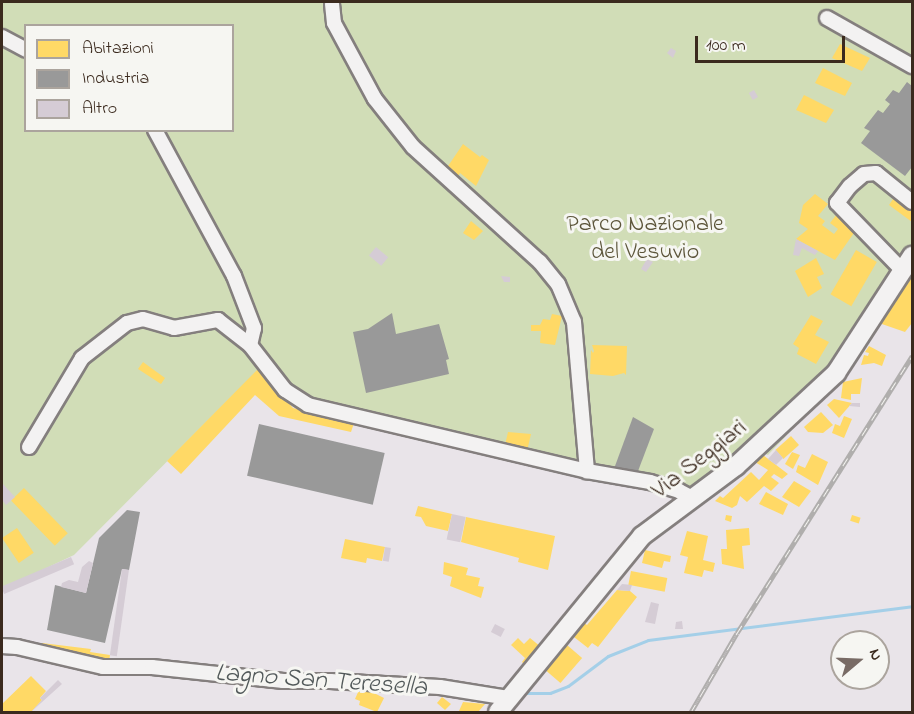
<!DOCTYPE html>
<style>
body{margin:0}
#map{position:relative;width:914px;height:714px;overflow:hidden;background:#e9e4e9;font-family:"Indie Flower",sans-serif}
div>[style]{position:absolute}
.green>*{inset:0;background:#d1ddb7}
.homes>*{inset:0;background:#ffd966;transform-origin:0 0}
.industry>*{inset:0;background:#999;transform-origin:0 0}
.stream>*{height:3px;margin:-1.5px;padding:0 1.5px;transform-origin:1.5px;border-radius:1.5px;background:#a4cfe8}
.building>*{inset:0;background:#d5ccd5;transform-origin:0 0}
.roads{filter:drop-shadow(2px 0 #847f7e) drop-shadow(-2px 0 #847f7e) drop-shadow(0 2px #847f7e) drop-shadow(0 -2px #847f7e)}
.minor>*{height:14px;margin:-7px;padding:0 7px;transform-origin:7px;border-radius:7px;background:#f3f2f2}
.major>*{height:18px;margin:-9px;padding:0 9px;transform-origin:9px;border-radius:9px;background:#f3f2f2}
.rail>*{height:5px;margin-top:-2.5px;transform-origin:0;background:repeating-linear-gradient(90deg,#f6f6f2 0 9px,#b0aead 0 18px);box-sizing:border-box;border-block:2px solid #b0aead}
span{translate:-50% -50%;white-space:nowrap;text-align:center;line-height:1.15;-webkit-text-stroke:6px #f6f6f2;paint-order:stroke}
.park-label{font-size:24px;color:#5c553a}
.street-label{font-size:24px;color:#3b2a1e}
.water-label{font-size:26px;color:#52595a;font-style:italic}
.frame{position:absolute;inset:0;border:3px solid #3b2a1e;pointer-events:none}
.legend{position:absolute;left:24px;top:24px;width:210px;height:108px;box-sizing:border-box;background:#f6f6f2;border:2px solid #aba49d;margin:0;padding:8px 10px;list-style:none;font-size:18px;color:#3b2a1e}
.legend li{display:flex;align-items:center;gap:12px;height:30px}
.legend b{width:30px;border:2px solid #aba49d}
.north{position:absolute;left:830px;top:630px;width:60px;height:60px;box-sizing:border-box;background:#f6f6f2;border:2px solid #aba49d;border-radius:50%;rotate:71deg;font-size:16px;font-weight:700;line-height:24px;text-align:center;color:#3b2a1e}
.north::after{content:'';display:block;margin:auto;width:21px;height:27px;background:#786b65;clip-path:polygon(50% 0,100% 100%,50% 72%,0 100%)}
.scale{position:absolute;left:695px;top:36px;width:150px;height:27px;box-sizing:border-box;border:3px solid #3b2a1e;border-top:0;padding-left:8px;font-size:18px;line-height:21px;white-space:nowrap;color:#3b2a1e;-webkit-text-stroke:4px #f6f6f2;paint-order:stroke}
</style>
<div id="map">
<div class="green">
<div style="clip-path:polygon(evenodd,2px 2px,912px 2px,912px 261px,838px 381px,768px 455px,761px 452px,709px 497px,666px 484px,313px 408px,264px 364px,74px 555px,2px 589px,2px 2px,26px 26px,232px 26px,232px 130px,26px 130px,26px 26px)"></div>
</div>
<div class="homes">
<div style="clip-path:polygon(840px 44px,870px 58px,862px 71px,832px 58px)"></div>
<div style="clip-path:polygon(823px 68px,852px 83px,845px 96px,815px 83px)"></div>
<div style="clip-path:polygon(804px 95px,834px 110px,826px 123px,796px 110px)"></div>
<div style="clip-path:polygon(463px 144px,480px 157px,482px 155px,489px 160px,476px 186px,460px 173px,458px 176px,446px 169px)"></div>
<div style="clip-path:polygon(815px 194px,828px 204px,818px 216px,825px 221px,822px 225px,834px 234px,838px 229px,830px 223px,837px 214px,856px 230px,835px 260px,796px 239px,808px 229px,799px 223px,803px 205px)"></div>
<div style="clip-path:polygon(895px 196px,912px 208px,912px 222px,889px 205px)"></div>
<div style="clip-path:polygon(471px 221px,483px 231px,474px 240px,463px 233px)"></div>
<div style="left:856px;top:250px;width:24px;height:51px;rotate:30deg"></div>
<div style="clip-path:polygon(816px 258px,824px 274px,817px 277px,822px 288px,808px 297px,795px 271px)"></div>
<div style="clip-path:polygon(912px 268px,912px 323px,905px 332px,879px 323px)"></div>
<div style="clip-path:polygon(552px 314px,562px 316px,555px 345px,540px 343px,541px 331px,531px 331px,531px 325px,540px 325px,543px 319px,550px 320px)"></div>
<div style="clip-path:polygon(811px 315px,823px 321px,815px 335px,829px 342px,816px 364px,797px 354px,799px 348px,793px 344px)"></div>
<div style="clip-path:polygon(592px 345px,627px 346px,626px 375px,624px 373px,613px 376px,590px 374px,591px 350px,593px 353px,594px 351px)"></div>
<div style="clip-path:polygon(869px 346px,886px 355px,882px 366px,874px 363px,861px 365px,864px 355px,868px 356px,869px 353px,865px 352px)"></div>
<div style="clip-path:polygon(143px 362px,165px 378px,161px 384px,138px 369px)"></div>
<div style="clip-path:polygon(259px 368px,293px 408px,354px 423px,351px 432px,279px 416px,255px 395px,181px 474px,167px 461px)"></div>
<div style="clip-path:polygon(862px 378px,860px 394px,851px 394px,851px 400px,841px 398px,843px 382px)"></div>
<div style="clip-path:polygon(834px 399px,852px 403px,839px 418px,827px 405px)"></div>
<div style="clip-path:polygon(821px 412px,833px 425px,823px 433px,808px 432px,804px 427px)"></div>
<div style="clip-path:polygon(844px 416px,852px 419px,844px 438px,832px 433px,835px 424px,840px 426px)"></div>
<div style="clip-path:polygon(508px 432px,531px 434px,527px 451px,505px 445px)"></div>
<div style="left:791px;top:436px;width:12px;height:21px;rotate:48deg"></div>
<div style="clip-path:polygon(792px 452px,800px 455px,793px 469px,785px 464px)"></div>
<div style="clip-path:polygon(812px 454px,828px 462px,818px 485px,796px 472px,798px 465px,805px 468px)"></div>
<div style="clip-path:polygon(763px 455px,788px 474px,782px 479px,774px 474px,771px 477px,779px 483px,771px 491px,764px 486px,747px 502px,740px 496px,737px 505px,732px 508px,715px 501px,720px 496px,723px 498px,751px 472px,759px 480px,768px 470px,755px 462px)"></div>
<div style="clip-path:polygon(794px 481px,811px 491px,799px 507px,782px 497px)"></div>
<div style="left:24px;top:488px;width:63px;height:18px;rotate:46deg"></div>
<div style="clip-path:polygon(766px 492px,788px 504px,783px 515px,759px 504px)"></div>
<div style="clip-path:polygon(418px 506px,452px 514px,448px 531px,426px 526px,421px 517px,415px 516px)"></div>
<div style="clip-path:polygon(726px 515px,732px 516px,731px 522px,725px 520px)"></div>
<div style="left:852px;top:515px;width:9px;height:6px;rotate:18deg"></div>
<div style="clip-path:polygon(466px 517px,555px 536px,548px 570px,518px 562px,519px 558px,461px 542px)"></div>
<div style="left:17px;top:528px;width:30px;height:18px;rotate:56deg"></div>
<div style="clip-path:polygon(749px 528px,750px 545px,742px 546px,744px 569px,722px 564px,721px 549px,727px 549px,726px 530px)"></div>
<div style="clip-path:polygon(687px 531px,708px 536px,703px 560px,715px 563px,713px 572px,704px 570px,702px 577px,684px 573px,688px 557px,680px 555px)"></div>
<div style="clip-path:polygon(345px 539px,385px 547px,382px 561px,367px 558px,366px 563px,341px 558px)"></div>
<div style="clip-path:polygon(645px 550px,671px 556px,670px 562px,664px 561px,662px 568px,642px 563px)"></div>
<div style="clip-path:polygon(444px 562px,468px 568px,466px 575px,480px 578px,478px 586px,484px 587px,481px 598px,450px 586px,452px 577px,443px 574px)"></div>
<div style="left:631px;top:571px;width:37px;height:14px;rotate:11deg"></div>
<div style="clip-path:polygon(617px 590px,630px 591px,637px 597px,598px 647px,592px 643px,588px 648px,574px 637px,579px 630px,574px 627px,580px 620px,587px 625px)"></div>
<div style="clip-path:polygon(518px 638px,524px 644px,530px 638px,541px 647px,525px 665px,522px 662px,525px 658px,511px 645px)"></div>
<div style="clip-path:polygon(42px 643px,91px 649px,90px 652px,110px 655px,109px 662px,40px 649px)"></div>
<div style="left:567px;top:645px;width:20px;height:33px;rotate:41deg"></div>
<div style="clip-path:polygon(31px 676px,46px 691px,40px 698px,42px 700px,31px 712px,2px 712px,2px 704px)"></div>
<div style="clip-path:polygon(366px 689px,384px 698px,377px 712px,359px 705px,360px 701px,355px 699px,359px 690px,364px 693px)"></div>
<div style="clip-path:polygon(442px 697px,451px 704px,445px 710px,437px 703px)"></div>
<div style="clip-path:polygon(463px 702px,485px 704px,478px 712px,461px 712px,459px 711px)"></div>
</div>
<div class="industry">
<div style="clip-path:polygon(907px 82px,912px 86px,912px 167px,905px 176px,861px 143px,870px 131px,864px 128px,878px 110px,883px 113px,890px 104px,885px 100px,893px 90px,899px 93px)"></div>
<div style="clip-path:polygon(392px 313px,396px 334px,439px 324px,449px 359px,446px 360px,449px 374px,366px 393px,353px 332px,368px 329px)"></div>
<div style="clip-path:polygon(633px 417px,654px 429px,635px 479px,611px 477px)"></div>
<div style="left:259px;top:424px;width:129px;height:53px;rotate:13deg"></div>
<div style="clip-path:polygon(127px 510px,140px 512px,129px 570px,122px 569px,105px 643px,47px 630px,55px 585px,86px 593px,99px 538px)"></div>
</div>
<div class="stream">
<div style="left:522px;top:693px;width:28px"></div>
<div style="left:550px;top:693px;width:19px;rotate:-21deg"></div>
<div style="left:568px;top:686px;width:50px;rotate:-36.9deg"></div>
<div style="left:608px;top:656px;width:43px;rotate:-21.8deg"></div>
<div style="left:648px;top:640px;width:266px;rotate:-7.3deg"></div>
</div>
<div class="building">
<div style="clip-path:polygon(671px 48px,676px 51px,673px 58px,667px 53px)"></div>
<div style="left:754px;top:90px;width:8px;height:6px;rotate:60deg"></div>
<div style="clip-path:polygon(796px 239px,818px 251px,815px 255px,802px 248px,799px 256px,793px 255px)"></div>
<div style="left:376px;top:247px;width:16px;height:11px;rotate:40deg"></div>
<div style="clip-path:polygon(647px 259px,653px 262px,646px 272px,641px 269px)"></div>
<div style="clip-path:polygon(501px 276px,510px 277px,510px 282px,504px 282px)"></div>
<div style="clip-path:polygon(852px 403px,860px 403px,860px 407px,849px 406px)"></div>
<div style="clip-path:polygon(776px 450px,783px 458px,776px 465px,768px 459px)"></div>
<div style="clip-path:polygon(2px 483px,15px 497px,6px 505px,2px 500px)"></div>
<div style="left:452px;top:514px;width:14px;height:26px;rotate:12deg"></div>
<div style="left:385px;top:547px;width:6px;height:14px;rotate:9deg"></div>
<div style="left:71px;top:557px;width:8px;height:76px;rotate:67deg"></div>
<div style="clip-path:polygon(89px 561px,93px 563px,86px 593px,61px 587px,62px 583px,69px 580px,78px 582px,82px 567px)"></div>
<div style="left:122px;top:569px;width:7px;height:87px;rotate:8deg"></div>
<div style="clip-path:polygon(622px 584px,632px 585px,630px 591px,617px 590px)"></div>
<div style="clip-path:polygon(651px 602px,659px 604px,655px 624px,645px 622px)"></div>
<div style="clip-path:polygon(682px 621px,683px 629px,675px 629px,676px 622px)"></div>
<div style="left:495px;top:624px;width:11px;height:9px;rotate:27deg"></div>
<div style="clip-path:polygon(58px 680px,62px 684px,31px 712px,42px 700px,40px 698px)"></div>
</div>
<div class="roads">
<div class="minor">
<div style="left:332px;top:4px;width:19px;rotate:84deg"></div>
<div style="left:334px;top:23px;width:86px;rotate:61.7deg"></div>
<div style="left:375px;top:99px;width:61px;rotate:51.6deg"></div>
<div style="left:413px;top:147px;width:171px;rotate:42.2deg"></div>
<div style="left:540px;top:262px;width:28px;rotate:51deg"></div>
<div style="left:558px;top:284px;width:41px;rotate:67.2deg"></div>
<div style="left:574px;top:322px;width:150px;rotate:85deg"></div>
<div style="left:827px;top:18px;width:98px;rotate:29.5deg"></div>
<div style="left:2px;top:37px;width:27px;rotate:28deg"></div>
<div style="left:155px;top:130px;width:166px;rotate:61.6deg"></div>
<div style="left:234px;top:276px;width:56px;rotate:69deg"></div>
<div style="left:254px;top:328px;width:17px;rotate:103deg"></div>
<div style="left:903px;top:271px;width:95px;rotate:-134.1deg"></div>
<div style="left:837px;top:203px;width:21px;rotate:-53deg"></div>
<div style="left:850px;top:186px;width:18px;rotate:-41deg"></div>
<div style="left:864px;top:174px;width:12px;rotate:-5deg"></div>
<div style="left:876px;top:173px;width:46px;rotate:38.9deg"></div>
<div style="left:29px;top:447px;width:104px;rotate:-59.2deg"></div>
<div style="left:82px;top:358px;width:57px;rotate:-37.9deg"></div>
<div style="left:127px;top:323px;width:16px;rotate:-14deg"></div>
<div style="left:143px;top:319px;width:32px;rotate:16deg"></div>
<div style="left:174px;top:328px;width:45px;rotate:-10.3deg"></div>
<div style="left:218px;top:320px;width:41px;rotate:38deg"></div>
<div style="left:250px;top:345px;width:57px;rotate:52.1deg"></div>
<div style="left:285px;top:390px;width:27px;rotate:33deg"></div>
<div style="left:308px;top:405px;width:287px;rotate:13.3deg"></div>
<div style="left:587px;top:471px;width:64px;rotate:9.9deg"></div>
<div style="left:650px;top:482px;width:30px;rotate:17deg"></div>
<div style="left:679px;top:491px;width:15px;rotate:28deg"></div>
<div style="left:2px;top:646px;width:15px;rotate:4deg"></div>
<div style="left:17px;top:647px;width:88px;rotate:13.1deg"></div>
<div style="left:103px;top:667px;width:49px"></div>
<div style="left:152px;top:667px;width:132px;rotate:6.1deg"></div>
<div style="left:283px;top:681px;width:47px"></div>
<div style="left:330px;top:681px;width:110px;rotate:3.1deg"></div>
<div style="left:440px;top:687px;width:70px;rotate:9.1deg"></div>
</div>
<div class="major">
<div style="left:498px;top:712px;width:227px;rotate:-50.7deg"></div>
<div style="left:642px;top:536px;width:117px;rotate:-36.7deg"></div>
<div style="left:736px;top:466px;width:137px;rotate:-42.9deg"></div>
<div style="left:836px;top:373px;width:140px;rotate:-57deg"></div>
</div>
</div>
<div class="rail">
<div style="left:691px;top:712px;width:91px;rotate:-59.8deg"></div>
<div style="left:737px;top:633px;width:328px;rotate:-57.7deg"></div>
</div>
<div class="park-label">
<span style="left:645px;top:239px">Parco Nazionale<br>del Vesuvio</span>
</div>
<div class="street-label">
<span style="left:700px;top:460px;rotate:-38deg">Via Seggiari</span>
</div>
<div class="water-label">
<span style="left:321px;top:682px;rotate:4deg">Lagno San Teresella</span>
</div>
<div class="frame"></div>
<ul class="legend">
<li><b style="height:16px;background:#ffd966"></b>Abitazioni</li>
<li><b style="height:16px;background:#999"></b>Industria</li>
<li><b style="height:16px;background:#d5ccd5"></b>Altro</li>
</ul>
<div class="north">N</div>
<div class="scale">100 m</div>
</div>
